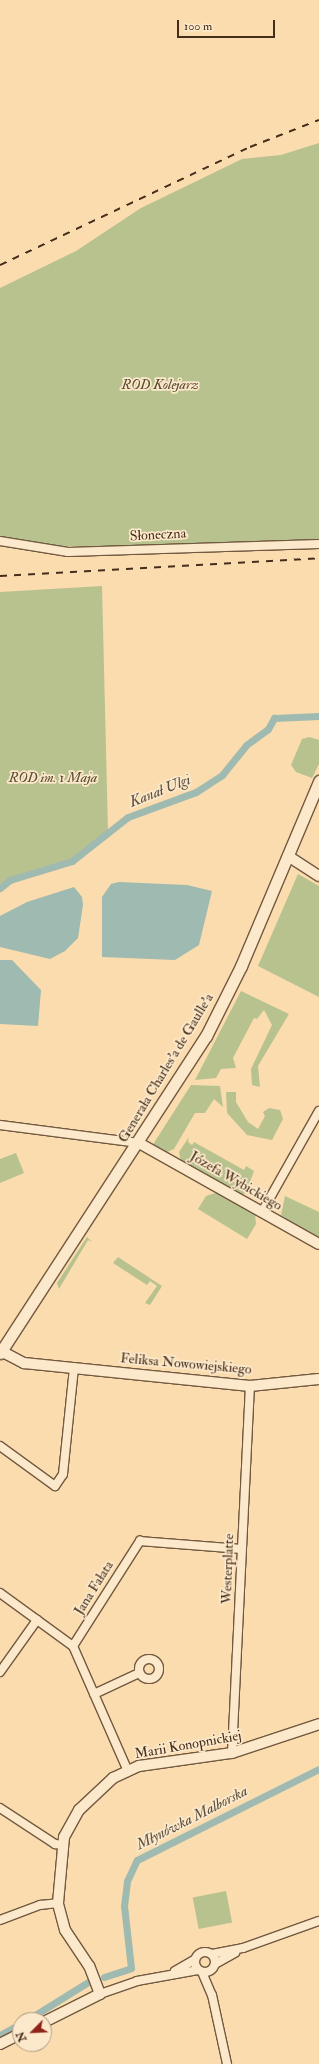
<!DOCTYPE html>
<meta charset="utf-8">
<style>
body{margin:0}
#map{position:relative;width:319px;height:2064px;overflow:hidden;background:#fadcae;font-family:"IM FELL Double Pica",serif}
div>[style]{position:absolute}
.green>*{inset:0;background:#b8c28f;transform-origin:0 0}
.water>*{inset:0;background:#9fbab0}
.canal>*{height:7px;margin:-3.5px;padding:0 3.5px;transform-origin:3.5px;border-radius:3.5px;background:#9fbab0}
.roads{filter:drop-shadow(1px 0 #725940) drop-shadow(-1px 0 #725940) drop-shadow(0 1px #725940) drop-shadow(0 -1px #725940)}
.minor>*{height:8px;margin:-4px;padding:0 4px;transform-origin:4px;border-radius:4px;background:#fce8ca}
.minor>.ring{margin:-4px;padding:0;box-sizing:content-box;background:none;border:8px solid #fce8ca;border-radius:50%}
.tertiary>*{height:10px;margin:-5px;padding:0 5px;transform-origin:5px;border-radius:5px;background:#fce8ca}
.secondary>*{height:11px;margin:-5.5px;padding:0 5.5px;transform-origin:5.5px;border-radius:5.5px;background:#fce8ca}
.rail>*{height:2px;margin-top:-1px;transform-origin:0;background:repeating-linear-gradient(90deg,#442d1b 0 7px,transparent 0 14px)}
span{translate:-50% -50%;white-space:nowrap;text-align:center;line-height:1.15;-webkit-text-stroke:3.5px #fce8ca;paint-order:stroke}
.park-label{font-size:14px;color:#5b4b32;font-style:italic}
.street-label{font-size:14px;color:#442d1b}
.water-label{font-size:15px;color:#5b5040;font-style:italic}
.north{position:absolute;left:12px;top:2012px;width:40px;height:40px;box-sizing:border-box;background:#fce8ca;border:1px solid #b29d84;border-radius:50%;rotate:246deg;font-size:11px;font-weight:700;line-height:16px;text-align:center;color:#442d1b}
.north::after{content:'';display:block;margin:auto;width:14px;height:18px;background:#8f2418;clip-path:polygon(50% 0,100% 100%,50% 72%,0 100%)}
.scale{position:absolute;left:177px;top:20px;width:98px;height:18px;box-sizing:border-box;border:2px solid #442d1b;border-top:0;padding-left:5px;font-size:12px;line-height:14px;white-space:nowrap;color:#442d1b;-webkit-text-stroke:3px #fce8ca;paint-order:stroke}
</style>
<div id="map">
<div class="green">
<div style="clip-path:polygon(319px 143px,319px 539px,111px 546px,57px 546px,0 536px,0 288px,76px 251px,141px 208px,242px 159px,281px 155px)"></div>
<div style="clip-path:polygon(102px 586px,108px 831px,76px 858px,8px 879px,0 886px,0 592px)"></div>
<div style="clip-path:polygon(309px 737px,319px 740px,319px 764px,312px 778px,296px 772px,291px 765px,302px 739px)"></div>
<div style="clip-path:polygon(298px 874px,319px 886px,319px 997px,258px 966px)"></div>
<div style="clip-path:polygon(241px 991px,289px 1014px,258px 1066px,260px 1087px,252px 1085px,251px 1069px,272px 1025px,264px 1010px,257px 1019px,254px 1018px,233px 1058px,236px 1068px,221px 1069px,216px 1078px,195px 1080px)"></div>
<div style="clip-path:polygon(191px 1085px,220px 1086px,223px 1107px,214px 1099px,205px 1113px,195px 1113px,174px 1149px,165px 1153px,152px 1146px)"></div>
<div style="clip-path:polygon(226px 1092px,236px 1092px,236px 1102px,248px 1122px,258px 1129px,265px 1116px,263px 1112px,269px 1108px,280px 1110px,283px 1119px,272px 1140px,247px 1135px,227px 1113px)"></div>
<div style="clip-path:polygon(189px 1137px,188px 1142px,192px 1145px,194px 1142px,244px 1170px,246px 1166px,254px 1171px,246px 1193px,240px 1195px,181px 1162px,179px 1152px)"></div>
<div style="clip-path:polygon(16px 1153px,24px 1173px,0 1183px,0 1159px)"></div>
<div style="clip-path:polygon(219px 1192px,255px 1214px,256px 1224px,247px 1239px,198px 1209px,206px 1196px)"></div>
<div style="clip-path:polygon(285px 1196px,319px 1212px,319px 1240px,281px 1215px)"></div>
<div style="clip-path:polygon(87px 1237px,92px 1242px,88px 1240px,59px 1289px,57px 1283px)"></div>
<div style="clip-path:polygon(118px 1257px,162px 1286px,150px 1305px,145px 1303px,157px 1286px,150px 1281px,147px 1285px,113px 1263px)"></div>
<div style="left:226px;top:1891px;width:32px;height:34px;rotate:79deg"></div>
</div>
<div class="water">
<div style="clip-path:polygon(119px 882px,187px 885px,212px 891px,199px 945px,175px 960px,102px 957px,102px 897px,111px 884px)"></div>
<div style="clip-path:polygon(74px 887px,82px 897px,83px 905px,78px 938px,65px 951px,50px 959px,0 947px,0 916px,27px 902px)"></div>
<div style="clip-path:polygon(0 960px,12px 960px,41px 990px,38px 1026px,0 1024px)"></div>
</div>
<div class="canal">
<div style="left:0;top:888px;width:13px;rotate:-39deg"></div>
<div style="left:10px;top:880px;width:65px;rotate:-17deg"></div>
<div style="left:72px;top:861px;width:71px;rotate:-38.2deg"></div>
<div style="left:128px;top:817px;width:72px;rotate:-20.2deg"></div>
<div style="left:196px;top:792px;width:31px;rotate:-33deg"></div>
<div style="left:222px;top:775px;width:38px;rotate:-51deg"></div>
<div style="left:246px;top:745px;width:27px;rotate:-36deg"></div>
<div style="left:268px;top:729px;width:13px;rotate:-61deg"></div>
<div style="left:274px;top:718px;width:45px;rotate:-2.5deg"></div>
<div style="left:104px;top:1977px;width:28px;rotate:-18deg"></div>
<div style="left:131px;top:1968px;width:62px;rotate:-96.4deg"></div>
<div style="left:124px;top:1906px;width:25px;rotate:-83deg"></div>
<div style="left:127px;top:1881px;width:23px;rotate:-65deg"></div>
<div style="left:137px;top:1860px;width:203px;rotate:-26.6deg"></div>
<div style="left:27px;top:2020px;width:72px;rotate:-31.9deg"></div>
<div style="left:0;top:2035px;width:23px;rotate:-29deg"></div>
</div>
<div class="roads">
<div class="minor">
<div style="left:0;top:541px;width:69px;rotate:9.2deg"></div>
<div style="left:68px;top:552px;width:251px;rotate:-1.8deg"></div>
<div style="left:0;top:1125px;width:140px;rotate:7.4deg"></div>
<div style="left:262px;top:1212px;width:116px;rotate:-60.6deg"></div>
<div style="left:0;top:1446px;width:68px;rotate:36deg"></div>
<div style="left:55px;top:1486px;width:14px;rotate:-56deg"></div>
<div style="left:63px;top:1474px;width:107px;rotate:-84.1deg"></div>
<div style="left:0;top:1593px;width:90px;rotate:36deg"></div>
<div style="left:73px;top:1646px;width:137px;rotate:66.3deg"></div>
<div style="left:73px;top:1646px;width:125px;rotate:-57.5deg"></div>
<div style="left:140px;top:1541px;width:101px;rotate:4.5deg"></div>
<div class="ring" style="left:139px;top:1659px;width:12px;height:12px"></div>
<div style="left:0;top:1672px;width:64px;rotate:-54.6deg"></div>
<div style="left:94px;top:1694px;width:50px;rotate:-25deg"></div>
<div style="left:232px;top:1753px;width:367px;rotate:-87.2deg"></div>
<div style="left:0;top:1808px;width:66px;rotate:33.2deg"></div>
<div style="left:55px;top:1844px;width:8px;rotate:7deg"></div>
<div style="left:0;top:1920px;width:43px;rotate:-20.6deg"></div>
<div style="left:40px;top:1905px;width:18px;rotate:-6deg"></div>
<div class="ring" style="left:195px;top:1952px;width:12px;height:12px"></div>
<div style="left:212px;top:1954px;width:32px;rotate:-11deg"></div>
<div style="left:243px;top:1948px;width:81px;rotate:-19.6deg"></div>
<div style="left:215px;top:1964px;width:23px;rotate:-29deg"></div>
<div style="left:175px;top:1971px;width:22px;rotate:-30deg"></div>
<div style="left:202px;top:1972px;width:25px;rotate:67deg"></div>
<div style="left:212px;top:1995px;width:71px;rotate:77.7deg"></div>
<div style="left:100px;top:1994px;width:39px;rotate:-19deg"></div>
<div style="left:137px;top:1981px;width:62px;rotate:-10.2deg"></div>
</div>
<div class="tertiary">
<div style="left:288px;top:856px;width:37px;rotate:33deg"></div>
<div style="left:139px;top:1143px;width:206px;rotate:29.3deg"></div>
<div style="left:1px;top:1351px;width:26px;rotate:28deg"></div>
<div style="left:24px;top:1363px;width:227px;rotate:5.8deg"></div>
<div style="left:250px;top:1386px;width:69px;rotate:-5.8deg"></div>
<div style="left:44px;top:2022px;width:63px;rotate:-26.6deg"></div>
<div style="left:100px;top:1994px;width:30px;rotate:-111deg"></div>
<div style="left:89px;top:1966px;width:43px;rotate:-123.7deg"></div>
<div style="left:65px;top:1930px;width:28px;rotate:-105deg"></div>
<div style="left:58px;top:1903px;width:66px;rotate:-84.8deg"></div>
<div style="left:64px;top:1837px;width:31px;rotate:-61deg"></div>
<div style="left:79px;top:1810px;width:47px;rotate:-43.3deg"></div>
<div style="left:113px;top:1778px;width:29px;rotate:-25deg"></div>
<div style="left:139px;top:1766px;width:94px;rotate:-8deg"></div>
<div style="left:232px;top:1753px;width:92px;rotate:-18.4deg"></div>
<div style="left:0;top:2044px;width:22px;rotate:-27deg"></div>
</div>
<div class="secondary">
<div style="left:0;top:1353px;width:378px;rotate:-57deg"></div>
<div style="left:206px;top:1036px;width:78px;rotate:-63.4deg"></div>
<div style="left:241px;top:966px;width:201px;rotate:-67.1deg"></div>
</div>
</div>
<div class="rail">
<div style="left:0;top:265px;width:276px;rotate:-25.3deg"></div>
<div style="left:250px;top:147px;width:74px;rotate:-21.4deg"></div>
<div style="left:0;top:576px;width:320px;rotate:-3.2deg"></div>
</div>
<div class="park-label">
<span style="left:160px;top:385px">ROD Kolejarz</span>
<span style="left:53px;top:778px">ROD im. 1 Maja</span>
</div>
<div class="street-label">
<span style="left:158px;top:535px;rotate:-3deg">Słoneczna</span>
<span style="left:166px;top:1068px;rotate:-59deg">Generała Charles'a de Gaulle'a</span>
<span style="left:236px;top:1181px;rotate:30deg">Józefa Wybickiego</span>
<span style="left:186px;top:1364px;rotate:5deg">Feliksa Nowowiejskiego</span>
<span style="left:228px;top:1569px;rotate:-88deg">Westerplatte</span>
<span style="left:94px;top:1588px;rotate:-58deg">Jana Fałata</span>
<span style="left:188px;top:1745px;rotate:-10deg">Marii Konopnickiej</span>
</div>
<div class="water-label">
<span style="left:160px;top:791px;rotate:-22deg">Kanał Ulgi</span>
<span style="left:192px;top:1818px;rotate:-27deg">Młynówka Malborska</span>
</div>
<div class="north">N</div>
<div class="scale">100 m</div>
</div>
